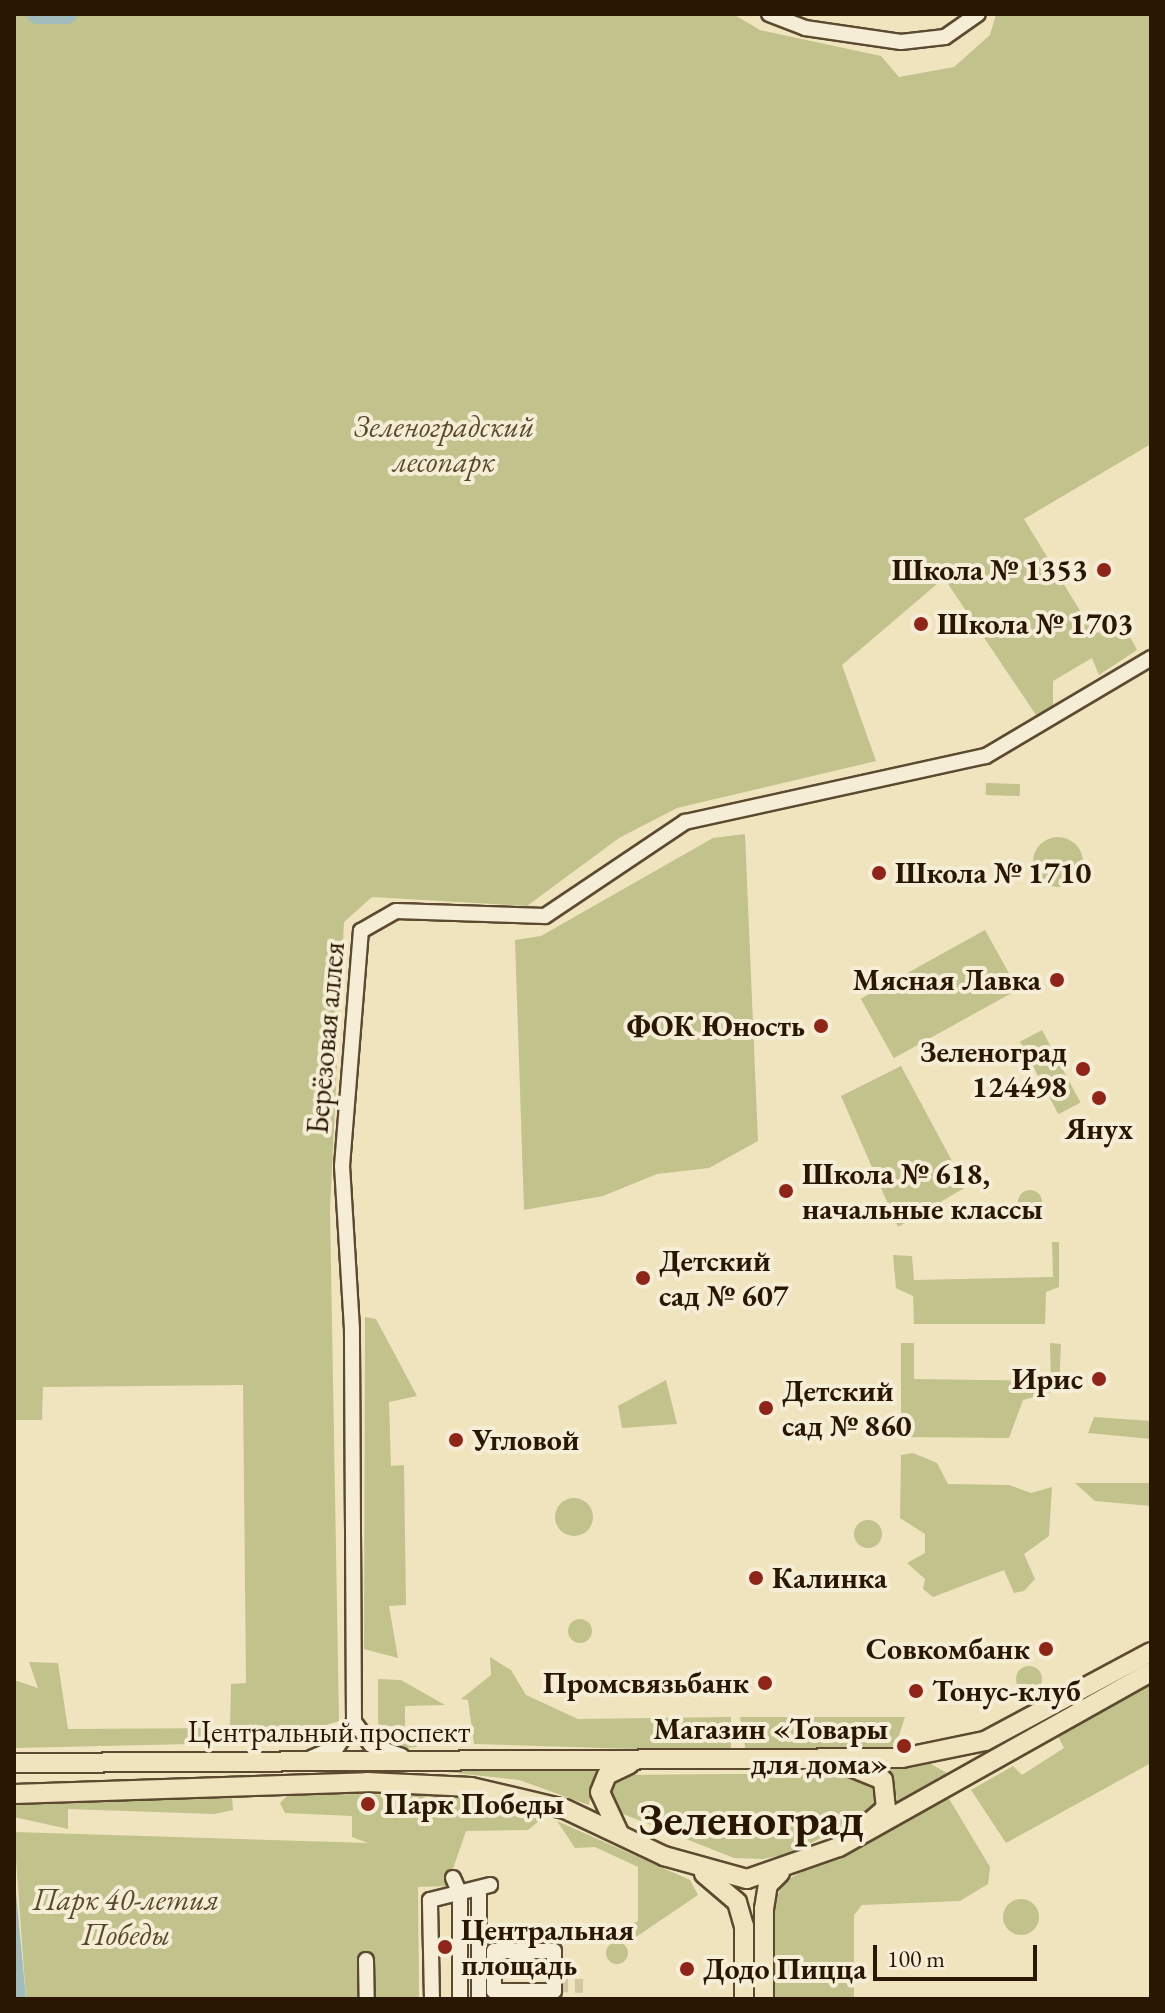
<!DOCTYPE html>
<meta charset="utf-8">
<style>
body{margin:0}
#map{position:relative;width:1165px;height:2013px;overflow:hidden;background:#f0e4be;font-family:"EB Garamond",serif}
div>[style]{position:absolute}
.green>*{inset:0;background:#c1c28c;transform-origin:0 0}
.round{border-radius:50%}
.water>*{inset:0;background:#a0bcbc}
.river>*{height:20px;margin:-10px;padding:0 10px;transform-origin:10px;border-radius:10px;background:#a0bcbc}
.minor-tunnel>*{height:14px;margin-top:-7px;transform-origin:0;background:repeating-linear-gradient(90deg,#d2c5a2 0 14px,transparent 0 21px)}
.roads{filter:drop-shadow(2px 0 #5c4a30) drop-shadow(-2px 0 #5c4a30) drop-shadow(0 2px #5c4a30) drop-shadow(0 -2px #5c4a30)}
.minor>*{height:14px;margin:-7px;padding:0 7px;transform-origin:7px;border-radius:7px;background:#f5edd5}
.major>*{height:18px;margin:-9px;padding:0 9px;transform-origin:9px;border-radius:9px;background:#f0e4be}
.dots>*{width:22px;height:22px;translate:-50% -50%;box-sizing:border-box;border:4px solid #f5edd5;border-radius:50%}
span{translate:-50% -50%;white-space:nowrap;text-align:center;line-height:1.15;-webkit-text-stroke:8px #f5edd5;paint-order:stroke}
.park-label{font-size:30px;color:#574a2b;font-style:italic}
.poi-label{font-size:30px;color:#2a1701;font-weight:700}
.right{translate:-100% -50%;text-align:right}
.left{translate:0 -50%;text-align:left}
.street-label{font-size:30px;color:#2a1701}
.town-label{font-size:46px;color:#2a1701;font-weight:700}
.frame{position:absolute;inset:0;border:16px solid #2a1701;pointer-events:none}
.scale{position:absolute;left:873px;top:1945px;width:164px;height:36px;box-sizing:border-box;border:4px solid #2a1701;border-top:0;padding-left:10px;font-size:24px;line-height:28px;white-space:nowrap;color:#2a1701;-webkit-text-stroke:6px #f5edd5;paint-order:stroke}
</style>
<div id="map">
<div class="green">
<div style="clip-path:polygon(14px 14px,733px 14px,760px 30px,881px 56px,899px 77px,954px 67px,990px 35px,996px 14px,1151px 14px,1151px 444px,1024px 519px,1093px 632px,1129px 635px,1137px 650px,1099px 675px,1092px 658px,1053px 681px,1053px 708px,1040px 721px,944px 578px,842px 665px,876px 761px,677px 808px,619px 838px,527px 906px,372px 897px,344px 922px,330px 1209px,339px 1721px,326px 1725px,318px 1741px,14px 1748px,14px 1680px,38px 1688px,29px 1662px,58px 1663px,68px 1729px,230px 1728px,231px 1684px,246px 1683px,243px 1385px,43px 1387px,42px 1420px,14px 1420px)"></div>
<div style="left:986px;top:783px;width:34px;height:12px;rotate:2deg"></div>
<div style="clip-path:polygon(745px 834px,758px 1141px,709px 1168px,657px 1174px,603px 1196px,524px 1210px,515px 940px,541px 936px,713px 838px)"></div>
<div class="round" style="left:1033px;top:837px;width:50px;height:50px"></div>
<div style="left:985px;top:930px;width:68px;height:142px;rotate:61deg"></div>
<div style="left:1042px;top:1030px;width:82px;height:25px;rotate:62deg"></div>
<div style="clip-path:polygon(901px 1066px,966px 1187px,898px 1227px,841px 1096px)"></div>
<div class="round" style="left:1018px;top:1190px;width:24px;height:24px"></div>
<div style="clip-path:polygon(1052px 1242px,1059px 1242px,1059px 1287px,1046px 1292px,1045px 1324px,914px 1324px,913px 1296px,896px 1288px,893px 1255px,912px 1256px,914px 1280px,1053px 1277px)"></div>
<div style="clip-path:polygon(365px 1317px,376px 1319px,417px 1396px,389px 1402px,391px 1466px,404px 1465px,406px 1605px,389px 1606px,398px 1658px,364px 1649px)"></div>
<div style="clip-path:polygon(901px 1343px,914px 1343px,914px 1379px,1051px 1381px,1050px 1343px,1061px 1344px,1059px 1390px,1023px 1400px,1009px 1438px,901px 1437px)"></div>
<div style="clip-path:polygon(666px 1380px,677px 1424px,622px 1428px,618px 1406px)"></div>
<div style="clip-path:polygon(1094px 1417px,1151px 1421px,1151px 1439px,1088px 1433px)"></div>
<div style="clip-path:polygon(913px 1453px,937px 1463px,948px 1484px,1009px 1485px,1031px 1493px,1052px 1487px,1049px 1536px,1024px 1554px,1035px 1579px,1024px 1591px,1014px 1593px,1004px 1570px,933px 1597px,923px 1589px,925px 1579px,907px 1563px,925px 1553px,925px 1534px,900px 1518px,901px 1455px)"></div>
<div style="clip-path:polygon(1075px 1483px,1151px 1483px,1151px 1506px,1095px 1501px)"></div>
<div class="round" style="left:555px;top:1498px;width:38px;height:38px"></div>
<div class="round" style="left:854px;top:1520px;width:28px;height:28px"></div>
<div class="round" style="left:568px;top:1619px;width:24px;height:24px"></div>
<div style="clip-path:polygon(490px 1657px,511px 1670px,526px 1695px,578px 1719px,731px 1717px,731px 1752px,474px 1744px,468px 1700px,461px 1699px,491px 1675px)"></div>
<div class="round" style="left:1016px;top:1666px;width:26px;height:26px"></div>
<div style="clip-path:polygon(378px 1679px,401px 1680px,445px 1705px,405px 1706px,405px 1726px,378px 1726px)"></div>
<div style="clip-path:polygon(1151px 1681px,1151px 1763px,1006px 1843px,971px 1790px,1013px 1766px,1022px 1775px,1064px 1748px,1057px 1734px)"></div>
<div style="clip-path:polygon(740px 1717px,905px 1717px,894px 1751px,746px 1753px)"></div>
<div style="clip-path:polygon(379px 1734px,415px 1734px,417px 1747px,394px 1749px)"></div>
<div style="clip-path:polygon(929px 1763px,947px 1773px,898px 1801px,888px 1769px)"></div>
<div style="clip-path:polygon(596px 1768px,589px 1805px,519px 1780px,428px 1770px)"></div>
<div style="clip-path:polygon(864px 1773px,876px 1780px,875px 1808px,793px 1853px,763px 1859px,734px 1858px,623px 1814px,609px 1794px,621px 1775px)"></div>
<div style="clip-path:polygon(945px 1792px,990px 1867px,988px 1884px,960px 1901px,862px 1905px,854px 1915px,854px 1999px,772px 1999px,772px 1906px,785px 1881px)"></div>
<div style="clip-path:polygon(324px 1794px,474px 1795px,550px 1812px,528px 1830px,466px 1831px,447px 1886px,418px 1887px,419px 1999px,26px 1999px,14px 1832px,368px 1843px,352px 1837px,352px 1816px,285px 1813px,280px 1803px,288px 1795px)"></div>
<div style="clip-path:polygon(232px 1796px,233px 1810px,214px 1814px,68px 1809px,68px 1829px,14px 1817px,14px 1804px)"></div>
<div style="clip-path:polygon(557px 1821px,690px 1880px,698px 1895px,636px 1937px,630px 1925px,638px 1921px,638px 1867px,595px 1847px,575px 1848px)"></div>
<div class="round" style="left:1003px;top:1899px;width:36px;height:36px"></div>
<div class="round" style="left:606px;top:1942px;width:22px;height:22px"></div>
</div>
<div class="water">
<div style="clip-path:polygon(14px 1870px,26px 1999px,14px 1999px)"></div>
</div>
<div class="river">
<div style="left:37px;top:14px;width:30px"></div>
</div>
<div class="minor-tunnel">
<div style="left:554px;top:1985px;width:29px;rotate:2deg"></div>
</div>
<div class="roads">
<div class="minor">
<div style="left:769px;top:14px;width:39px;rotate:21deg"></div>
<div style="left:805px;top:28px;width:97px;rotate:8.3deg"></div>
<div style="left:901px;top:42px;width:44px;rotate:-6.5deg"></div>
<div style="left:945px;top:37px;width:40px;rotate:-34.9deg"></div>
<div style="left:402px;top:1756px;width:33px;rotate:-160deg"></div>
<div style="left:371px;top:1745px;width:29px;rotate:-126deg"></div>
<div style="left:354px;top:1722px;width:393px;rotate:-90.3deg"></div>
<div style="left:352px;top:1329px;width:163px;rotate:-93.5deg"></div>
<div style="left:342px;top:1166px;width:236px;rotate:-85.4deg"></div>
<div style="left:361px;top:931px;width:40px;rotate:-29.7deg"></div>
<div style="left:396px;top:911px;width:149px;rotate:1.9deg"></div>
<div style="left:545px;top:916px;width:169px;rotate:-33.9deg"></div>
<div style="left:685px;top:822px;width:308px;rotate:-12.4deg"></div>
<div style="left:986px;top:756px;width:192px;rotate:-30.7deg"></div>
<div style="left:311px;top:1758px;width:28px;rotate:-23deg"></div>
<div style="left:337px;top:1747px;width:30px;rotate:-56deg"></div>
<div style="left:453px;top:1878px;width:17px;rotate:66deg"></div>
<div style="left:460px;top:1894px;width:105px;rotate:90deg"></div>
<div style="left:479px;top:1888px;width:111px;rotate:90deg"></div>
<div style="left:494px;top:1951px;width:60px"></div>
<div style="left:554px;top:1951px;width:40px;rotate:90deg"></div>
<div style="left:554px;top:1991px;width:60px;rotate:180deg"></div>
<div style="left:494px;top:1991px;width:40px;rotate:-90deg"></div>
<div style="left:366px;top:1960px;width:39px;rotate:89deg"></div>
<div style="left:432px;top:1999px;width:99px;rotate:-91.2deg"></div>
<div style="left:430px;top:1900px;width:62px;rotate:-14deg"></div>
</div>
<div class="major">
<div style="left:14px;top:1763px;width:888px;rotate:-0.32deg"></div>
<div style="left:902px;top:1758px;width:85px;rotate:-11.6deg"></div>
<div style="left:985px;top:1741px;width:188px;rotate:-28.2deg"></div>
<div style="left:853px;top:1768px;width:32px;rotate:22deg"></div>
<div style="left:883px;top:1780px;width:28px;rotate:84deg"></div>
<div style="left:886px;top:1808px;width:23px;rotate:139deg"></div>
<div style="left:14px;top:1794px;width:353px;rotate:-1.9deg"></div>
<div style="left:367px;top:1782px;width:104px;rotate:2.8deg"></div>
<div style="left:471px;top:1787px;width:97px;rotate:13.2deg"></div>
<div style="left:565px;top:1809px;width:110px;rotate:25.4deg"></div>
<div style="left:664px;top:1856px;width:86px;rotate:15.5deg"></div>
<div style="left:747px;top:1879px;width:97px;rotate:-19.2deg"></div>
<div style="left:839px;top:1847px;width:358px;rotate:-29.3deg"></div>
<div style="left:619px;top:1833px;width:45px;rotate:-114.9deg"></div>
<div style="left:600px;top:1792px;width:18px;rotate:-68deg"></div>
<div style="left:607px;top:1775px;width:25px;rotate:-26deg"></div>
<div style="left:704px;top:1874px;width:43px;rotate:40.3deg"></div>
<div style="left:737px;top:1902px;width:25px;rotate:74deg"></div>
<div style="left:744px;top:1926px;width:73px;rotate:90deg"></div>
<div style="left:764px;top:1999px;width:90px;rotate:-90deg"></div>
<div style="left:764px;top:1909px;width:24px;rotate:-81deg"></div>
<div style="left:768px;top:1885px;width:17px;rotate:-45deg"></div>
</div>
</div>
<div class="dots">
<div style="left:1104px;top:570px;background:#8f2418"></div>
<div style="left:921px;top:624px;background:#8f2418"></div>
<div style="left:879px;top:873px;background:#8f2418"></div>
<div style="left:1057px;top:980px;background:#8f2418"></div>
<div style="left:821px;top:1026px;background:#8f2418"></div>
<div style="left:1083px;top:1069px;background:#8f2418"></div>
<div style="left:1099px;top:1098px;background:#8f2418"></div>
<div style="left:786px;top:1191px;background:#8f2418"></div>
<div style="left:643px;top:1278px;background:#8f2418"></div>
<div style="left:1099px;top:1379px;background:#8f2418"></div>
<div style="left:766px;top:1408px;background:#8f2418"></div>
<div style="left:456px;top:1440px;background:#8f2418"></div>
<div style="left:756px;top:1578px;background:#8f2418"></div>
<div style="left:1046px;top:1649px;background:#8f2418"></div>
<div style="left:765px;top:1683px;background:#8f2418"></div>
<div style="left:916px;top:1691px;background:#8f2418"></div>
<div style="left:904px;top:1746px;background:#8f2418"></div>
<div style="left:368px;top:1804px;background:#8f2418"></div>
<div style="left:445px;top:1947px;background:#8f2418"></div>
<div style="left:687px;top:1969px;background:#8f2418"></div>
</div>
<div class="park-label">
<span style="left:444px;top:444px">Зеленоградский<br>лесопарк</span>
<span style="left:126px;top:1917px">Парк 40-летия<br>Победы</span>
</div>
<div class="poi-label">
<span class="right" style="left:1088px;top:570px">Школа № 1353</span>
<span class="left" style="left:937px;top:624px">Школа № 1703</span>
<span class="left" style="left:895px;top:873px">Школа № 1710</span>
<span class="right" style="left:1041px;top:980px">Мясная Лавка</span>
<span class="right" style="left:805px;top:1026px">ФОК Юность</span>
<span class="right" style="left:1067px;top:1069px">Зеленоград<br>124498</span>
<span style="left:1099px;top:1129px">Янух</span>
<span class="left" style="left:802px;top:1191px">Школа № 618,<br>начальные классы</span>
<span class="left" style="left:659px;top:1278px">Детский<br>сад № 607</span>
<span class="right" style="left:1083px;top:1379px">Ирис</span>
<span class="left" style="left:782px;top:1408px">Детский<br>сад № 860</span>
<span class="left" style="left:472px;top:1440px">Угловой</span>
<span class="left" style="left:772px;top:1578px">Калинка</span>
<span class="right" style="left:1030px;top:1649px">Совкомбанк</span>
<span class="right" style="left:749px;top:1683px">Промсвязьбанк</span>
<span class="left" style="left:932px;top:1691px">Тонус-клуб</span>
<span class="right" style="left:888px;top:1746px">Магазин «Товары<br>для дома»</span>
<span class="left" style="left:384px;top:1804px">Парк Победы</span>
<span class="left" style="left:461px;top:1947px">Центральная<br>площадь</span>
<span class="left" style="left:703px;top:1969px">Додо Пицца</span>
</div>
<div class="street-label">
<span style="left:326px;top:1038px;rotate:-85deg">Берёзовая аллея</span>
<span style="left:329px;top:1732px">Центральный проспект</span>
</div>
<div class="town-label">
<span style="left:751px;top:1819px">Зеленоград</span>
</div>
<div class="frame"></div>
<div class="scale">100 m</div>
</div>
